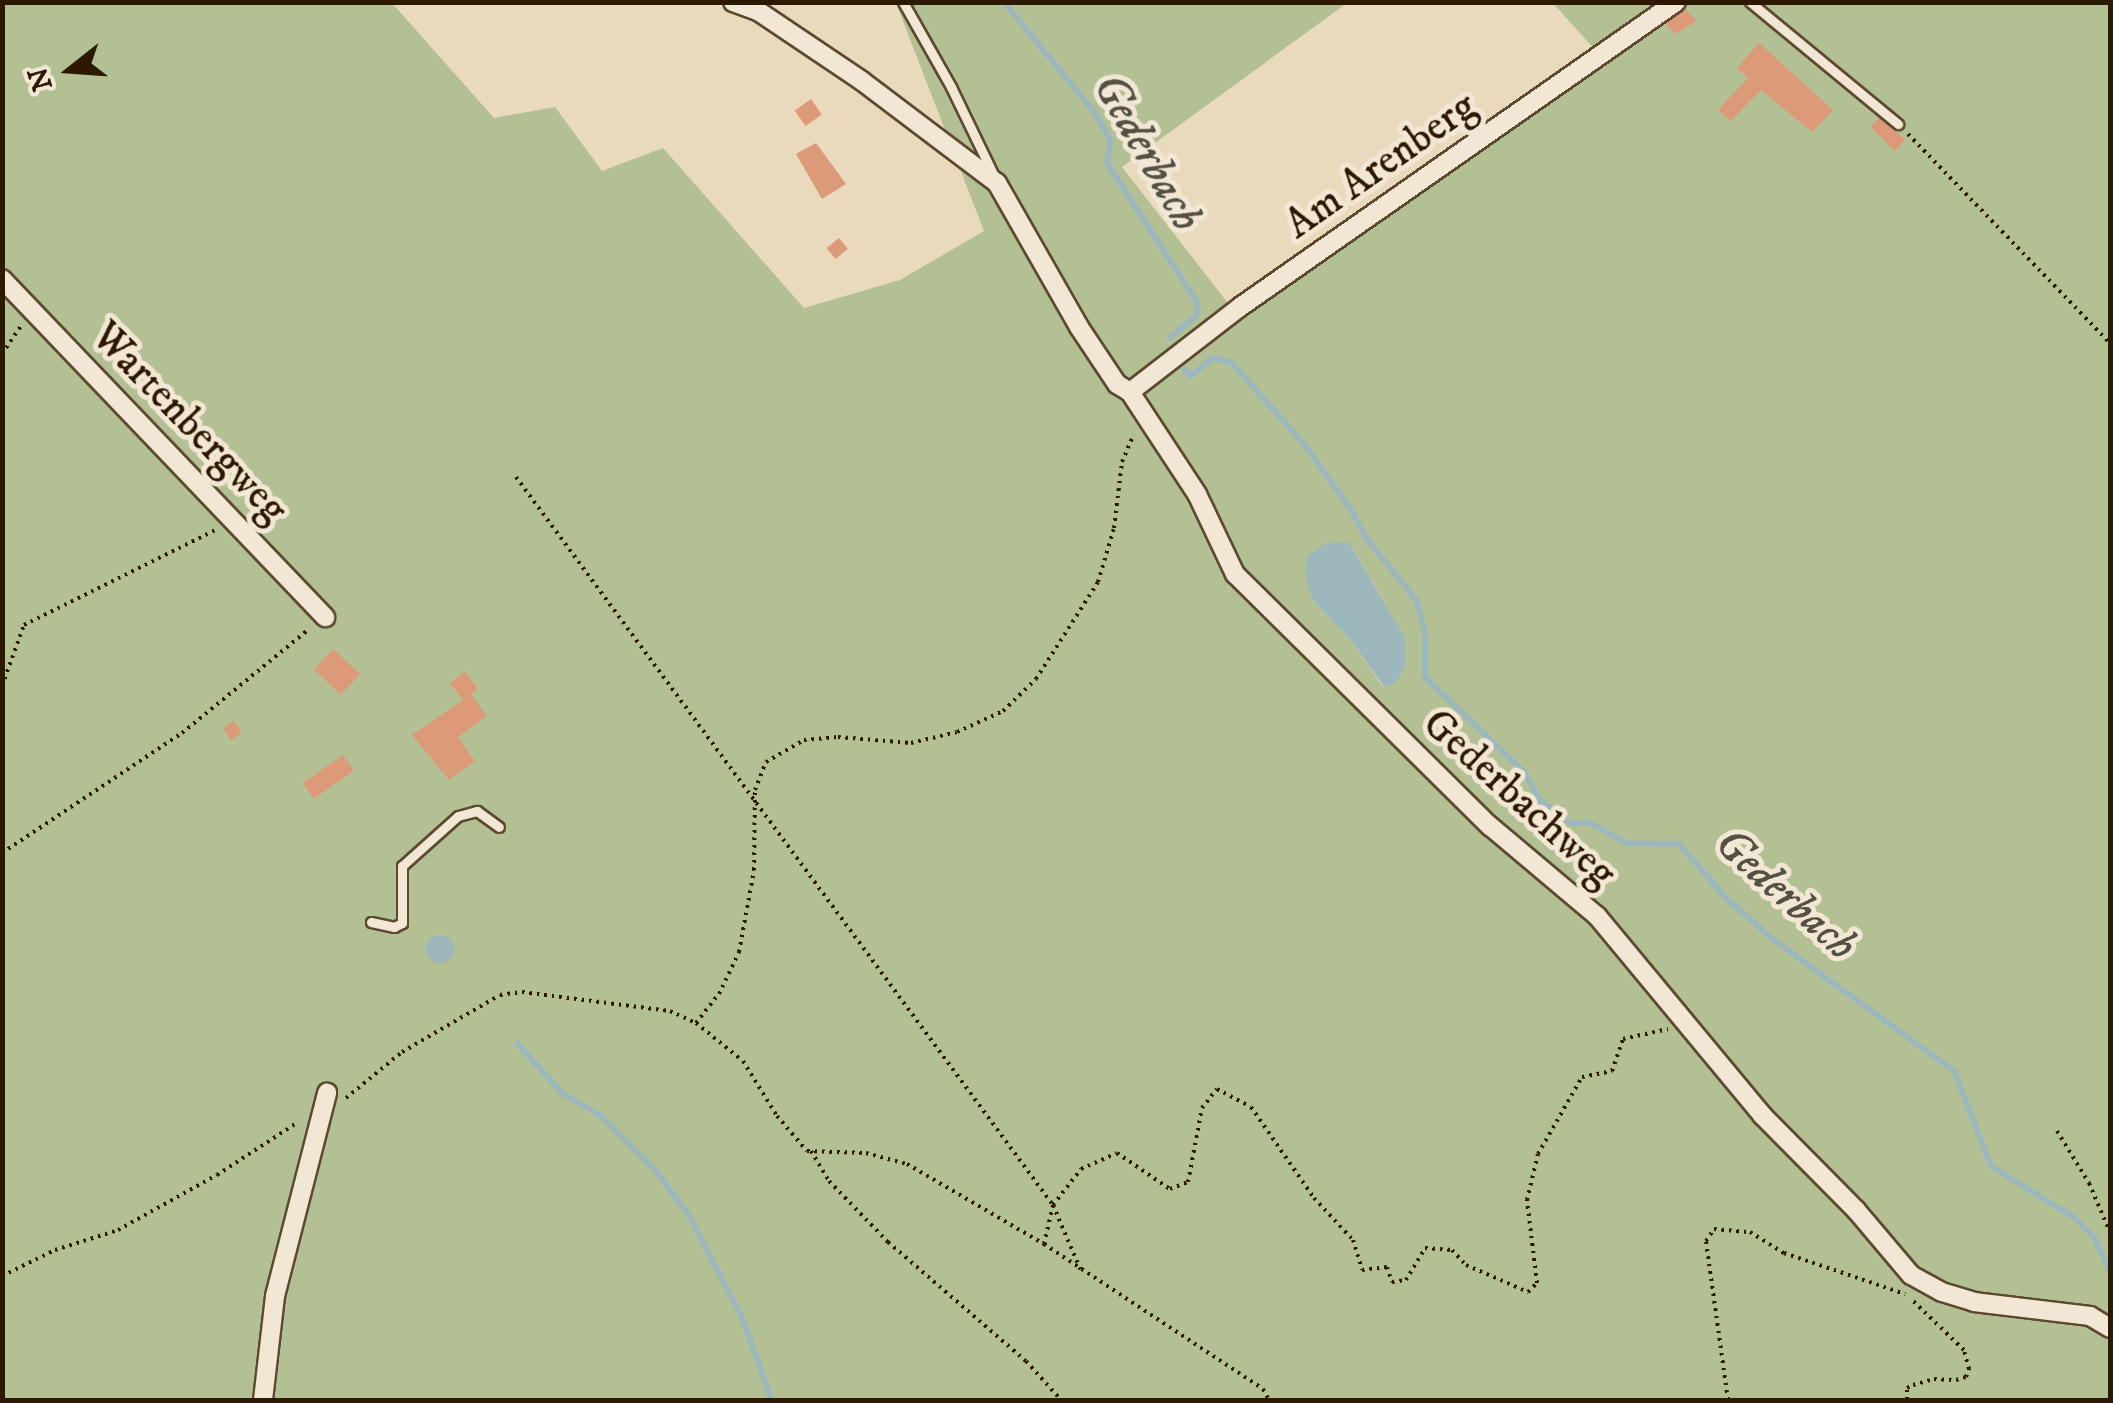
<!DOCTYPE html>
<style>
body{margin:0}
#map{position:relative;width:2113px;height:1403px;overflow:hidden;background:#e9dabd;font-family:"IM FELL DW Pica",serif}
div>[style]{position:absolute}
.green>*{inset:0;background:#b3c094}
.water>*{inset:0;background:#9cb8bc}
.round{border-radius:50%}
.stream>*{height:6px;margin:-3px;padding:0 3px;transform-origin:3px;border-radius:3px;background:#9cb8bc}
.building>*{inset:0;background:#dd9a78;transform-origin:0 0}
.path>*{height:4px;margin-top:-2px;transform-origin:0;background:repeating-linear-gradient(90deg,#2d1900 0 2.5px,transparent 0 7.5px)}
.roads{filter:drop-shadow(2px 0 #5c492f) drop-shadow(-2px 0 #5c492f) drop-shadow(0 2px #5c492f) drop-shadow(0 -2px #5c492f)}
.lane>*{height:9px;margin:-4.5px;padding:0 4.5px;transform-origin:4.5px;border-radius:4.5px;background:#f1e7d4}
.street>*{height:18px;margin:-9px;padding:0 9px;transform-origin:9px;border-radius:9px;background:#f1e7d4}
span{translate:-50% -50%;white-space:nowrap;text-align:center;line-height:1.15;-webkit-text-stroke:10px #f1e7d4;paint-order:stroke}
.street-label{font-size:42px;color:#2d1900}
.water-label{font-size:45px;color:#545142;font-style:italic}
.frame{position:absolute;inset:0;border:5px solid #2d1900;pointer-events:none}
.north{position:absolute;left:20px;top:20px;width:100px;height:100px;-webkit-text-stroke:8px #f1e7d4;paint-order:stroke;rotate:253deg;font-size:28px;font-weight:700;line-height:40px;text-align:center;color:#2d1900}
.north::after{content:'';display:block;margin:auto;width:35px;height:45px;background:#2d1900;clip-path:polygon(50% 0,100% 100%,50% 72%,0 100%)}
</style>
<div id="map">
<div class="green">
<div style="clip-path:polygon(evenodd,3px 3px,392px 3px,494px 118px,555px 107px,602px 171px,663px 148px,804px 308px,900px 280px,984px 231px,896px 3px,1347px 3px,1122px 167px,1238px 316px,1603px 59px,1553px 3px,2110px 3px,2110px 1400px,3px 1400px,3px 3px,1349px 542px,1386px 605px,1383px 687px,1351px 641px,1312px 599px,1349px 542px)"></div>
</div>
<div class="water">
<div style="clip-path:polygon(1349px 542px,1405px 638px,1405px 666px,1396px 682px,1384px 687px,1351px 641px,1312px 599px,1306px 579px,1307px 557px,1326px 543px)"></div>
<div class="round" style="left:426px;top:935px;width:28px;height:28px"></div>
</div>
<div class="stream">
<div style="left:1004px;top:2px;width:144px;rotate:50.7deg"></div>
<div style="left:1095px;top:113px;width:32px;rotate:60deg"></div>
<div style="left:1111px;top:141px;width:22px;rotate:100deg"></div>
<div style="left:1107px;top:163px;width:166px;rotate:57.1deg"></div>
<div style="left:1197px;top:302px;width:14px;rotate:94deg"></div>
<div style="left:1196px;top:316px;width:34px;rotate:140deg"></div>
<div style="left:1184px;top:369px;width:9px;rotate:49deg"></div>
<div style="left:1190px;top:376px;width:29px;rotate:-38deg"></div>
<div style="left:1213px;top:358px;width:18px;rotate:13deg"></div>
<div style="left:1231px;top:362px;width:111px;rotate:48.3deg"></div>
<div style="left:1305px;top:445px;width:77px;rotate:54.5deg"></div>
<div style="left:1350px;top:508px;width:34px;rotate:62deg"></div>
<div style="left:1366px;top:538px;width:81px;rotate:51deg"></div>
<div style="left:1417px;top:601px;width:33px;rotate:76deg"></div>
<div style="left:1425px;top:633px;width:44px;rotate:90deg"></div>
<div style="left:1425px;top:677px;width:137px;rotate:43.8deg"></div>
<div style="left:1524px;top:772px;width:34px;rotate:60deg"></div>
<div style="left:1541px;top:801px;width:37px;rotate:36deg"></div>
<div style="left:1571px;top:823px;width:20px"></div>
<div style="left:1591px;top:823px;width:40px;rotate:29.7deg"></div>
<div style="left:1626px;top:843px;width:53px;rotate:1.1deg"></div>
<div style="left:1679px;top:844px;width:72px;rotate:49deg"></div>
<div style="left:1726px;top:898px;width:64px;rotate:41.2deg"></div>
<div style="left:1774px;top:940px;width:223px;rotate:36deg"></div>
<div style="left:1954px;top:1071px;width:102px;rotate:68.7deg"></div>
<div style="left:1991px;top:1166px;width:99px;rotate:31.8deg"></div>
<div style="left:2075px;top:1218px;width:27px;rotate:45deg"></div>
<div style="left:2094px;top:1237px;width:38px;rotate:65deg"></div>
<div style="left:518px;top:1044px;width:66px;rotate:48.1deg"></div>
<div style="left:562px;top:1093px;width:45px;rotate:30.5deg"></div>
<div style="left:601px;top:1116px;width:76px;rotate:45deg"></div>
<div style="left:655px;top:1170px;width:55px;rotate:53.1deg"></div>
<div style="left:688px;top:1214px;width:114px;rotate:62.3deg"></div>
<div style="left:741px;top:1315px;width:90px;rotate:70deg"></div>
</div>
<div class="building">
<div style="clip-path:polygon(1682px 6px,1697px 21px,1675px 34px,1662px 20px)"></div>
<div style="clip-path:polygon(1759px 43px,1833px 110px,1812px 132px,1761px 90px,1731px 121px,1718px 110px,1748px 78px,1737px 68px)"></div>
<div style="left:811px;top:99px;width:19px;height:20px;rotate:55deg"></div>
<div style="left:1881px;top:116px;width:34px;height:15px;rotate:45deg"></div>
<div style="clip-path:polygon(816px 143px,846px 184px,822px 199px,796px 154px)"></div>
<div style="left:839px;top:238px;width:14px;height:16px;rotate:51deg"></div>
<div style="left:333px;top:649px;width:37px;height:28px;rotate:43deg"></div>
<div style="clip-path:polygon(465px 671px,478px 689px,471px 694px,487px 716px,458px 737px,475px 761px,449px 780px,412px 735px,463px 700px,450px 683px)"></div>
<div style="left:234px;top:721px;width:14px;height:13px;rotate:56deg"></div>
<div style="left:343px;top:755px;width:19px;height:49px;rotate:55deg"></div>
</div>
<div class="path">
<div style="left:1908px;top:134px;width:291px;rotate:46deg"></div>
<div style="left:2px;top:354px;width:34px;rotate:-56deg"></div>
<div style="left:516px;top:477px;width:905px;rotate:53.59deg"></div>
<div style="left:1053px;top:1205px;width:72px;rotate:67deg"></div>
<div style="left:2px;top:686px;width:65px;rotate:-70.2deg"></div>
<div style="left:24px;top:625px;width:216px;rotate:-26.4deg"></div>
<div style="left:2px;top:853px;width:216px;rotate:-33.7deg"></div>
<div style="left:182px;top:733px;width:164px;rotate:-39.3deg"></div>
<div style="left:696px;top:1023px;width:37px;rotate:-52deg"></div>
<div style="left:719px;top:994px;width:47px;rotate:-64.5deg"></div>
<div style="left:739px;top:952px;width:83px;rotate:-79.6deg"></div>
<div style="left:754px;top:870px;width:80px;rotate:-89.3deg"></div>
<div style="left:755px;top:790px;width:30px;rotate:-69deg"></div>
<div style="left:766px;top:762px;width:44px;rotate:-30.1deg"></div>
<div style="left:804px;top:740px;width:34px;rotate:-5deg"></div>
<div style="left:838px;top:737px;width:73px;rotate:4.7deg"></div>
<div style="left:911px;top:743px;width:47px;rotate:-13.4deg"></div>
<div style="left:957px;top:732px;width:51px;rotate:-24.5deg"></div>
<div style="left:1003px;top:711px;width:46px;rotate:-44.1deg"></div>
<div style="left:1036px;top:679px;width:115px;rotate:-57.4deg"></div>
<div style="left:1098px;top:582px;width:56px;rotate:-73.5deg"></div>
<div style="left:1114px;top:528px;width:66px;rotate:-83.1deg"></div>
<div style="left:1122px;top:462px;width:30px;rotate:-67deg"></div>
<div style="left:346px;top:1098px;width:72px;rotate:-39.4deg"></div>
<div style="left:402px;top:1052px;width:113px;rotate:-30.2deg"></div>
<div style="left:500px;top:995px;width:22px;rotate:-8deg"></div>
<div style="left:522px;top:992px;width:149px;rotate:7.3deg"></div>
<div style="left:670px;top:1011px;width:29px;rotate:25deg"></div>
<div style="left:696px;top:1023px;width:60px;rotate:39deg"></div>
<div style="left:743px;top:1061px;width:65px;rotate:58.3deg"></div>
<div style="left:777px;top:1116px;width:46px;rotate:49.4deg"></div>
<div style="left:807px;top:1151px;width:59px;rotate:1.9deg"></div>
<div style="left:866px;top:1153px;width:42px;rotate:15deg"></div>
<div style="left:907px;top:1164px;width:159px;rotate:30.3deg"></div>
<div style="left:1044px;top:1244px;width:263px;rotate:33.5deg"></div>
<div style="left:1263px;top:1389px;width:13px;rotate:61deg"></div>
<div style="left:2057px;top:1131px;width:61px;rotate:58.4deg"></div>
<div style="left:2089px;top:1183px;width:53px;rotate:66.8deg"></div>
<div style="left:811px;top:1151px;width:35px;rotate:59deg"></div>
<div style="left:829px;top:1181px;width:85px;rotate:46deg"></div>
<div style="left:888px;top:1242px;width:182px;rotate:40.8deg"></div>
<div style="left:1026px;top:1361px;width:52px;rotate:48.1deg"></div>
<div style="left:1044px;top:1244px;width:40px;rotate:-77deg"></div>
<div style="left:1053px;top:1205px;width:46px;rotate:-52.1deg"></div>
<div style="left:1081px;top:1169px;width:39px;rotate:-24deg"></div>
<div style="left:1117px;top:1153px;width:64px;rotate:34.2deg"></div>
<div style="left:1170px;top:1189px;width:19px;rotate:-21deg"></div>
<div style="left:1188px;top:1182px;width:75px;rotate:-79.3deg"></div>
<div style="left:1202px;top:1108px;width:24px;rotate:-52deg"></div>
<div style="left:1217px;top:1089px;width:38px;rotate:28deg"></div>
<div style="left:1251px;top:1107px;width:111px;rotate:55.3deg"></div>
<div style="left:1314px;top:1198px;width:57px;rotate:47.1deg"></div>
<div style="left:1353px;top:1240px;width:31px;rotate:73deg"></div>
<div style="left:1362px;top:1270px;width:25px;rotate:-7deg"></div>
<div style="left:1387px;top:1267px;width:16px;rotate:72deg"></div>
<div style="left:1392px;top:1282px;width:14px;rotate:-8deg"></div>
<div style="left:1406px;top:1280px;width:37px;rotate:-59deg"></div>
<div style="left:1425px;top:1248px;width:27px;rotate:4deg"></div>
<div style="left:1452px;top:1250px;width:21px;rotate:47deg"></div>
<div style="left:1466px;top:1265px;width:68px;rotate:23.5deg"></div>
<div style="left:1528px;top:1292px;width:13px;rotate:-45deg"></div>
<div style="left:1537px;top:1283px;width:84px;rotate:-96.9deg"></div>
<div style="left:1527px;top:1200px;width:47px;rotate:-76.6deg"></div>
<div style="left:1538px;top:1154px;width:89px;rotate:-60.3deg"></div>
<div style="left:1582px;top:1077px;width:31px;rotate:-11deg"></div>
<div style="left:1612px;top:1071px;width:34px;rotate:-71deg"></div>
<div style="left:1623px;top:1039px;width:46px;rotate:-12.5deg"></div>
<div style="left:2px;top:1276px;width:59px;rotate:-26.1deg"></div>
<div style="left:55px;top:1250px;width:66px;rotate:-17.6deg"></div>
<div style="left:118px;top:1230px;width:113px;rotate:-29.1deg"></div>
<div style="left:217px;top:1175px;width:97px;rotate:-33.2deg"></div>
<div style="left:1728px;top:1400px;width:161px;rotate:-97.9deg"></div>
<div style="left:1706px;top:1241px;width:14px;rotate:-56deg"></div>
<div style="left:1714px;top:1229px;width:36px;rotate:5deg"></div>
<div style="left:1750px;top:1232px;width:40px;rotate:32deg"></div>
<div style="left:1784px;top:1253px;width:128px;rotate:18.7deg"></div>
<div style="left:1907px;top:1400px;width:12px;rotate:-90deg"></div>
<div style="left:1907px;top:1388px;width:7px;rotate:-27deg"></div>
<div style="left:1913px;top:1385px;width:22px;rotate:-16deg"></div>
<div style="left:1934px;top:1379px;width:22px;rotate:3deg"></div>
<div style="left:1956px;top:1380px;width:10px;rotate:-17deg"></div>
<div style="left:1966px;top:1377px;width:9px;rotate:-69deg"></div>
<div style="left:1969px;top:1369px;width:20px;rotate:-105deg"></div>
<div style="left:1964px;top:1350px;width:75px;rotate:-136.1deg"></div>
</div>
<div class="roads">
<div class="lane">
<div style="left:903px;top:2px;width:98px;rotate:60.5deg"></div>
<div style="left:951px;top:87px;width:99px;rotate:64.2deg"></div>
<div style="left:1750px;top:2px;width:192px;rotate:39.5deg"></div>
<div style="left:371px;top:922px;width:24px;rotate:12deg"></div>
<div style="left:394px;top:927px;width:9px;rotate:-27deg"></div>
<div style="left:402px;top:923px;width:57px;rotate:-90deg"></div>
<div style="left:402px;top:866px;width:75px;rotate:-41.8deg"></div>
<div style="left:458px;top:816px;width:20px;rotate:-15deg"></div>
<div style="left:477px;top:811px;width:27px;rotate:36deg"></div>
</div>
<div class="street">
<div style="left:733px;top:2px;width:27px;rotate:20deg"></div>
<div style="left:758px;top:11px;width:125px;rotate:33.9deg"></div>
<div style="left:862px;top:81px;width:169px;rotate:37.1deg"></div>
<div style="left:997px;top:183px;width:166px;rotate:60.3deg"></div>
<div style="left:1079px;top:327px;width:69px;rotate:56.3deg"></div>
<div style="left:1117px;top:384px;width:15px;rotate:32deg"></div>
<div style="left:1130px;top:392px;width:122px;rotate:56.7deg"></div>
<div style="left:1197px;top:494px;width:89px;rotate:64.6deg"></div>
<div style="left:1235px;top:574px;width:359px;rotate:44.7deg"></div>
<div style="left:1490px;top:826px;width:140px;rotate:40.1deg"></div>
<div style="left:1597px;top:916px;width:259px;rotate:50.3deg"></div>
<div style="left:1762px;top:1115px;width:134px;rotate:45.3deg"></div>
<div style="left:1856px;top:1210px;width:85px;rotate:49.8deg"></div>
<div style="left:1911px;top:1275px;width:35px;rotate:29deg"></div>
<div style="left:1942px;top:1292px;width:34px;rotate:17deg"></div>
<div style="left:1974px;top:1302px;width:117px;rotate:6.9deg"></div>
<div style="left:2090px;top:1316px;width:23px;rotate:31deg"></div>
<div style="left:2px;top:279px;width:468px;rotate:46.3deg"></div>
<div style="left:1130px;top:392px;width:139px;rotate:-37.7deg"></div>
<div style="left:1240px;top:307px;width:532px;rotate:-34.97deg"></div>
<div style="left:263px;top:1400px;width:105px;rotate:-83.4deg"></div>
<div style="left:275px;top:1296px;width:210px;rotate:-75.6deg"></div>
</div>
</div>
<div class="street-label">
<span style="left:1381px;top:166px;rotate:-35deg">Am Arenberg</span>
<span style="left:189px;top:423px;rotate:46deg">Wartenbergweg</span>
<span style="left:1519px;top:799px;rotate:42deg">Gederbachweg</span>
</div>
<div class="water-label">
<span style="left:1146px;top:153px;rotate:60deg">Gederbach</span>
<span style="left:1785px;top:895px;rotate:42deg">Gederbach</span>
</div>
<div class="frame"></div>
<div class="north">N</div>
</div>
